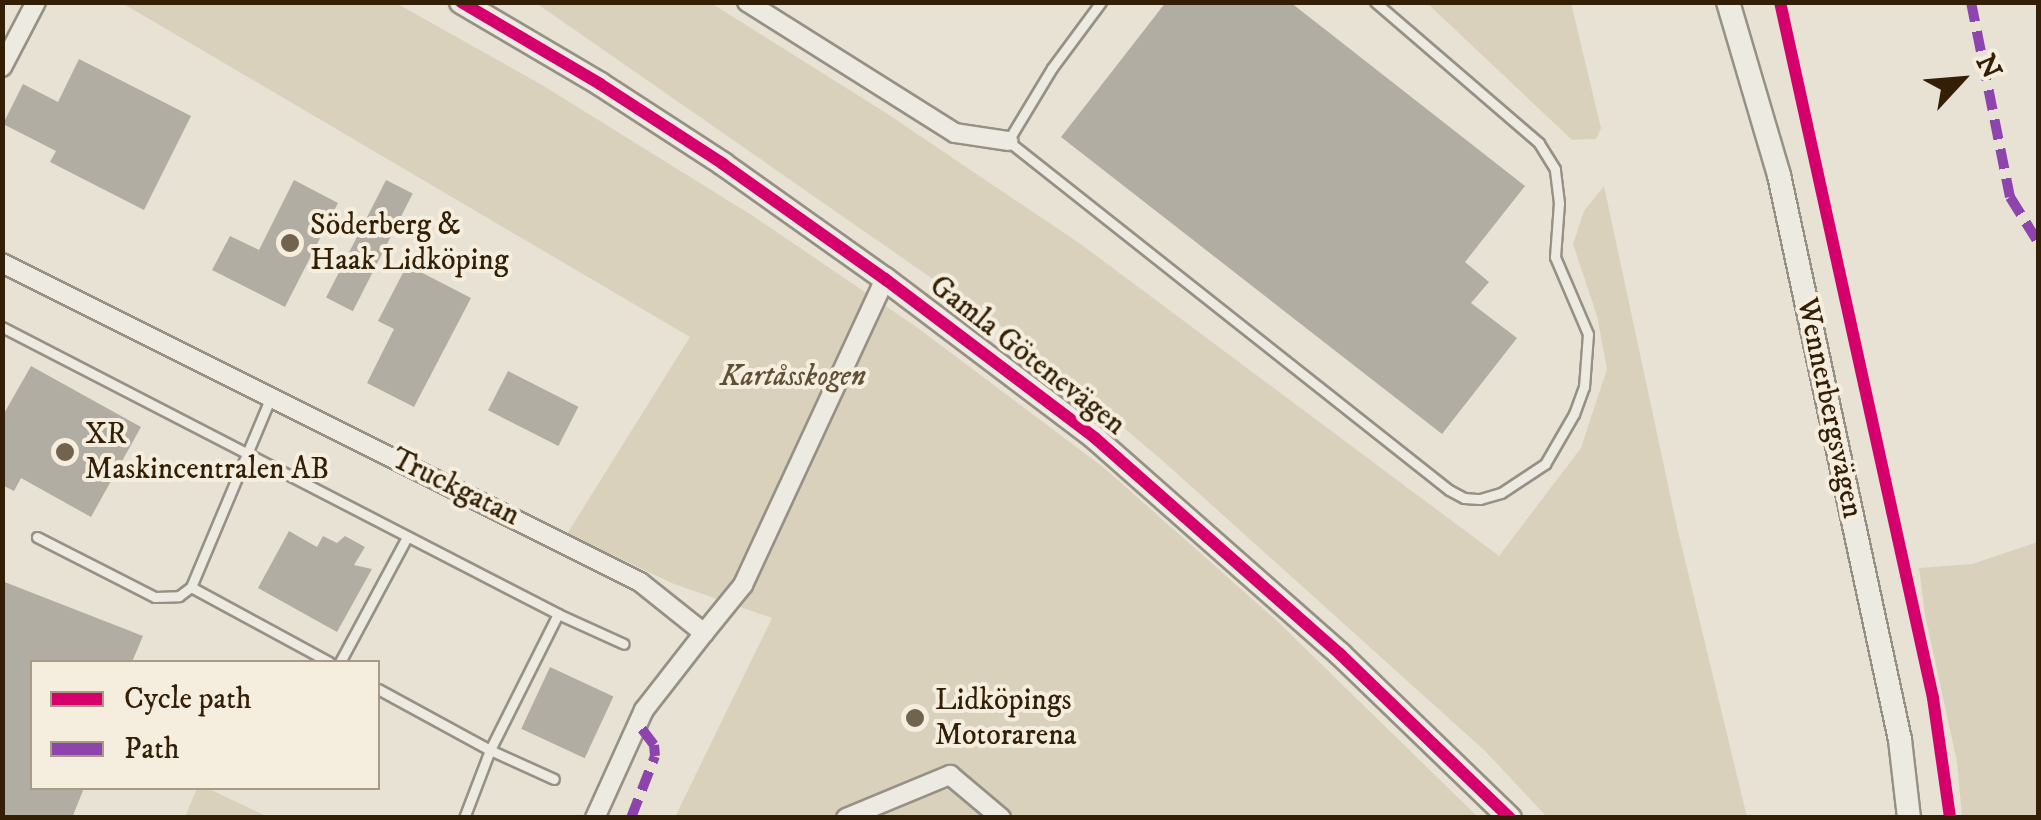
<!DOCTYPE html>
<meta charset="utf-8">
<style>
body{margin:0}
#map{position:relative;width:2041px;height:820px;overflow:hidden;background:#e7e2d4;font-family:"IM FELL DW Pica",serif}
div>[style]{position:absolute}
.green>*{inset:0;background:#dad1bd}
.building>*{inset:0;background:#b2ada2;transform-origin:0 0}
.roads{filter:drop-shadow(2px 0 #969085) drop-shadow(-2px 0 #969085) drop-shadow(0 2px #969085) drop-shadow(0 -2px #969085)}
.service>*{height:9px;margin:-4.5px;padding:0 4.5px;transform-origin:4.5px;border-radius:4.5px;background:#edeae2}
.minor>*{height:18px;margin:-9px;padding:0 9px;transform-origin:9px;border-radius:9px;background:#edeae2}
.tertiary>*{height:22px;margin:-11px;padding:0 11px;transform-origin:11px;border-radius:11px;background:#edeae2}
.quiet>*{height:10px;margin-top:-5px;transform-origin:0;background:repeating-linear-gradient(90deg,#8e44ad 0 20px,transparent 0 30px)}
.cycleway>*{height:12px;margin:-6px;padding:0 6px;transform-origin:6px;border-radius:6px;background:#d6006c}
.dots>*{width:28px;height:28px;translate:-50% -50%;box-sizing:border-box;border:5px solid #f5eede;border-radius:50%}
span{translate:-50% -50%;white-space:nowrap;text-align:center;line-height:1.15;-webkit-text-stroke:8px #f5eede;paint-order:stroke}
.poi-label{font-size:30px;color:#321f05}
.left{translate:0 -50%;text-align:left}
.street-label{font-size:30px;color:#321f05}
.park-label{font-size:30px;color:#615037;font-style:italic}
.frame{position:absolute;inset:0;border:5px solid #321f05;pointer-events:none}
.legend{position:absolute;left:30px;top:660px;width:350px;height:130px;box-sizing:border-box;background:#f5eede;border:2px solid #a79b87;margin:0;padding:12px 18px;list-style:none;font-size:30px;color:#321f05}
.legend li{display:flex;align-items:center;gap:20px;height:50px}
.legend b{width:50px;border:2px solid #a79b87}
.north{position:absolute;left:1911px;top:30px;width:100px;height:100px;-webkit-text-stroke:8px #f5eede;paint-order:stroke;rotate:64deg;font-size:28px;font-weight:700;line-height:40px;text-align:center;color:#321f05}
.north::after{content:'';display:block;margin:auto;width:35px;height:45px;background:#321f05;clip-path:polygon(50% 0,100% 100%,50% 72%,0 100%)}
</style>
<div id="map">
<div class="green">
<div style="clip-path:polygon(122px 3px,396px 3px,542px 85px,753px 216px,918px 328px,1103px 467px,1276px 620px,1478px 817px,675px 817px,772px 618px,674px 584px,567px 534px,690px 337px)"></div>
<div style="clip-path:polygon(536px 3px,711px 3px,886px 113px,1082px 245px,1499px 556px,1581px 448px,1607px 369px,1597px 316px,1573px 244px,1584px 211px,1604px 186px,1677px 527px,1747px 817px,1547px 817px,1485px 751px,1163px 461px,1019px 339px)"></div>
<div style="clip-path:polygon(1427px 3px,1571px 3px,1601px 128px,1596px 139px,1572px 140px)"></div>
<div style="clip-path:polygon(2038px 542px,2038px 817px,1962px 817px,1957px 762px,1925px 615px,1919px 568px,1972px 564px)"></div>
<div style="clip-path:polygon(197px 788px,207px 788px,268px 817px,185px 817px)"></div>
</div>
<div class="building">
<div style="clip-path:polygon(1166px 2px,1290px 2px,1525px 186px,1465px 262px,1489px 282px,1471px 303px,1517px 338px,1442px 434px,1061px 137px)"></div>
<div style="clip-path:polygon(79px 59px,191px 116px,144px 210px,50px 162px,56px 151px,3px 124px,23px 84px,58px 102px)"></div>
<div style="clip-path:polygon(294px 180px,338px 203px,285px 307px,212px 270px,230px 236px,259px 250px)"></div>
<div style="left:386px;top:180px;width:30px;height:132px;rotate:27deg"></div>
<div style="clip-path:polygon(407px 265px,471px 298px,414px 407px,367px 383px,394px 329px,378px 321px)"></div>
<div style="clip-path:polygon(31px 366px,141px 427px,91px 517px,21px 478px,14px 491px,2px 485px,2px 417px)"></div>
<div style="left:508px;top:371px;width:79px;height:44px;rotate:27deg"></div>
<div style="clip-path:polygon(289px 531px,317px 547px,323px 536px,337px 543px,345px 536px,365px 547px,354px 565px,372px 569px,337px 632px,258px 588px)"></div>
<div style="clip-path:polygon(2px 581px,143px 636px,132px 662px,32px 662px,32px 788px,84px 788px,72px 818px,2px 818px)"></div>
<div style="left:550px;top:667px;width:70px;height:68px;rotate:25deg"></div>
</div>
<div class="roads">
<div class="service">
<div style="left:1101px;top:2px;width:82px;rotate:126.6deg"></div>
<div style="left:1052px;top:68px;width:85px;rotate:121.1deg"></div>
<div style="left:1008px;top:141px;width:562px;rotate:38.36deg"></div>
<div style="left:1449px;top:490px;width:17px;rotate:28deg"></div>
<div style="left:1464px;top:498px;width:16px;rotate:4deg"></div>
<div style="left:1480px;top:499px;width:22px;rotate:-16deg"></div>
<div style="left:1501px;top:493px;width:53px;rotate:-33.4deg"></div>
<div style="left:1545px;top:464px;width:58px;rotate:-59.9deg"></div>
<div style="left:1574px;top:414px;width:29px;rotate:-70deg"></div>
<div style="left:1584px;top:387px;width:53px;rotate:-85.7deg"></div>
<div style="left:1588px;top:334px;width:84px;rotate:-113.2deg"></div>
<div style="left:1555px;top:257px;width:54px;rotate:-85.8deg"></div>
<div style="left:1559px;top:203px;width:34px;rotate:-97deg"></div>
<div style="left:1555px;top:169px;width:31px;rotate:-122deg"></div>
<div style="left:1539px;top:143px;width:216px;rotate:-139.3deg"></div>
<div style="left:2px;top:327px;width:626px;rotate:27.3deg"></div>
<div style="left:558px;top:614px;width:152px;rotate:116.6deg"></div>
<div style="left:490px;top:750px;width:70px;rotate:24.4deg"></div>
<div style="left:37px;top:537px;width:132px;rotate:27deg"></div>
<div style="left:155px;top:597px;width:24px;rotate:-2deg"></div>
<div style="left:179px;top:596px;width:15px;rotate:-37deg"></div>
<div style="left:191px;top:587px;width:206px;rotate:-67.2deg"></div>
<div style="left:191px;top:587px;width:157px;rotate:28.5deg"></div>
<div style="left:558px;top:614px;width:72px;rotate:24.4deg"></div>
<div style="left:340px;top:662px;width:142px;rotate:-61.8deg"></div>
<div style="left:378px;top:689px;width:128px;rotate:28.6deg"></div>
<div style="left:490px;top:750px;width:73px;rotate:110.9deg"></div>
</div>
<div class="minor">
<div style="left:747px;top:2px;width:246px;rotate:32.2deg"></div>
<div style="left:955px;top:133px;width:54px;rotate:8.6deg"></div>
<div style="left:2px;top:67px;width:73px;rotate:-62.4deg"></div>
<div style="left:2px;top:263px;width:713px;rotate:26.57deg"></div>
<div style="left:640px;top:582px;width:82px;rotate:38.6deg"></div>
<div style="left:704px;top:633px;width:98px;rotate:127.9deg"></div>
<div style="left:644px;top:710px;width:119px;rotate:114.4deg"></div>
<div style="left:704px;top:633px;width:62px;rotate:-50.9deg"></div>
<div style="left:743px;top:585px;width:337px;rotate:-65.1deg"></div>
<div style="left:846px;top:818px;width:113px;rotate:-22.5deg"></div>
<div style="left:950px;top:775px;width:67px;rotate:40.1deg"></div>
</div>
<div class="tertiary">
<div style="left:461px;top:2px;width:161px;rotate:30.5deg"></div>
<div style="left:600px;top:84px;width:147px;rotate:33deg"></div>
<div style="left:723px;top:164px;width:199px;rotate:35.4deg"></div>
<div style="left:885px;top:279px;width:263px;rotate:37.1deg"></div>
<div style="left:1095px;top:438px;width:327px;rotate:41.4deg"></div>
<div style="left:1340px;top:654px;width:236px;rotate:44deg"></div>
<div style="left:1728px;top:2px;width:180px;rotate:73.6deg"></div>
<div style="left:1779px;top:175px;width:578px;rotate:77.91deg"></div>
<div style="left:1900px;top:740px;width:79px;rotate:83.4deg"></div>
</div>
</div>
<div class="quiet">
<div style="left:1971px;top:2px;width:199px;rotate:78.7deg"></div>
<div style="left:2010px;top:197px;width:53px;rotate:58.1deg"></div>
<div style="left:631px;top:818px;width:66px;rotate:-68.8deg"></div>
<div style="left:655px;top:756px;width:11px;rotate:-95deg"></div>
<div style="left:654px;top:745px;width:26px;rotate:-127deg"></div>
</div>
<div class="cycleway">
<div style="left:461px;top:2px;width:161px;rotate:30.5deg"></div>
<div style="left:600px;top:84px;width:147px;rotate:33deg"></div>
<div style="left:723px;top:164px;width:199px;rotate:35.4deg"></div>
<div style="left:885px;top:279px;width:263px;rotate:37.1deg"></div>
<div style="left:1095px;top:438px;width:327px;rotate:41.4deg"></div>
<div style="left:1340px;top:654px;width:236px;rotate:44deg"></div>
<div style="left:1780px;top:2px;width:713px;rotate:77.6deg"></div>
<div style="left:1933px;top:698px;width:121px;rotate:81.9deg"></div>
</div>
<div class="dots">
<div style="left:290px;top:243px;background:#71634d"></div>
<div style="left:65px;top:452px;background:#71634d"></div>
<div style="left:915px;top:718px;background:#71634d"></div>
</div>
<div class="poi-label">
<span class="left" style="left:310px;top:243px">Söderberg &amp;<br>Haak Lidköping</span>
<span class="left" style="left:85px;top:452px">XR<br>Maskincentralen AB</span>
<span class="left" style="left:935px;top:718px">Lidköpings<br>Motorarena</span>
</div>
<div class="street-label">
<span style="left:1027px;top:356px;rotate:38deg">Gamla Götenevägen</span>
<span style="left:1829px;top:408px;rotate:78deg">Wennerbergsvägen</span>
<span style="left:455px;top:488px;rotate:26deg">Truckgatan</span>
</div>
<div class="park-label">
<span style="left:793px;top:377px">Kartåsskogen</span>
</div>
<div class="frame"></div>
<ul class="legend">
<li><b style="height:12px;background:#d6006c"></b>Cycle path</li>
<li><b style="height:12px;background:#8e44ad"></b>Path</li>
</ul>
<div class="north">N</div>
</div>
